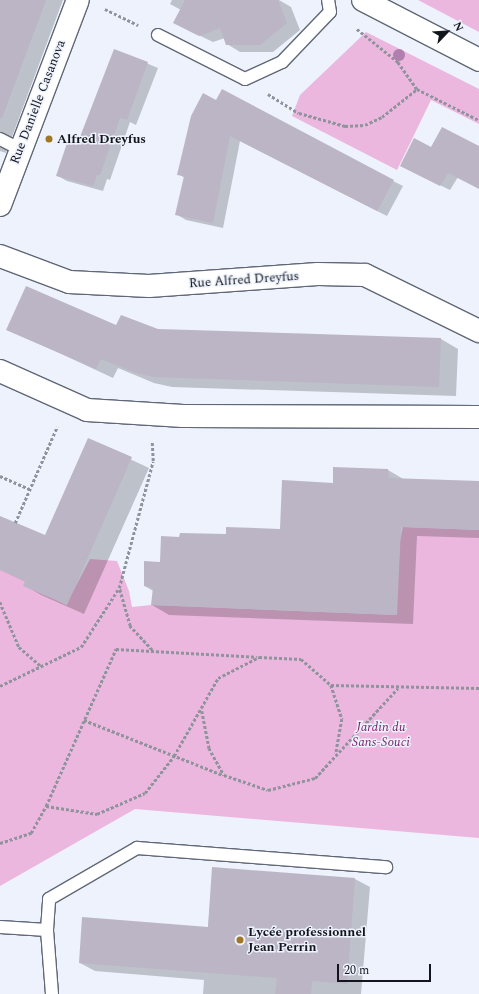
<!DOCTYPE html>
<meta charset="utf-8">
<style>
body{margin:0}
#map{position:relative;width:479px;height:994px;overflow:hidden;background:#edf2fc;font-family:Spectral,serif}
div>[style]{position:absolute}
.green>*{inset:0;background:#ebb7de}
.shadow>*{inset:0;background:#0003}
.building>*{inset:0;background:#bbb5c6}
.path>*{height:2.5px;margin-top:-1.25px;transform-origin:0;background:repeating-linear-gradient(90deg,#8f939c 0 3px,transparent 0 5px)}
.roads{filter:drop-shadow(1px 0 #606776) drop-shadow(-1px 0 #606776) drop-shadow(0 1px #606776) drop-shadow(0 -1px #606776)}
.service>*{height:12px;margin:-6px;padding:0 6px;transform-origin:6px;border-radius:6px;background:#fff}
.minor>*{height:22px;margin:-11px;padding:0 11px;transform-origin:11px;border-radius:11px;background:#fff}
.trees>*{width:12px;height:12px;margin:-6px;border-radius:50%;background:#af7fad}
.dots>*{width:11px;height:11px;translate:-50% -50%;box-sizing:border-box;border:2px solid #edf2fc;border-radius:50%}
span{translate:-50% -50%;white-space:nowrap;text-align:center;line-height:1.15;-webkit-text-stroke:3px #edf2fc;paint-order:stroke}
.street-label{font-size:13px;color:#12151b}
.poi-label{font-size:13px;color:#12151b;font-weight:700}
.left{translate:0 -50%;text-align:left}
.park-label{font-size:13px;color:#7d216d;font-style:italic}
.north{position:absolute;left:427px;top:12px;width:40px;height:40px;-webkit-text-stroke:3px #edf2fc;paint-order:stroke;rotate:65deg;font-size:11px;font-weight:700;line-height:16px;text-align:center;color:#12151b}
.north::after{content:'';display:block;margin:auto;width:14px;height:18px;background:#12151b;clip-path:polygon(50% 0,100% 100%,50% 72%,0 100%)}
.scale{position:absolute;left:337px;top:964px;width:94px;height:18px;box-sizing:border-box;border:2px solid #12151b;border-top:0;padding-left:5px;font-size:12px;line-height:14px;white-space:nowrap;color:#12151b;-webkit-text-stroke:3px #edf2fc;paint-order:stroke}
</style>
<div id="map">
<div class="green">
<div style="clip-path:polygon(418px 0,479px 0,479px 32px)"></div>
<div style="clip-path:polygon(366px 32px,479px 89px,479px 124px,431px 100px,397px 170px,292px 116px,300px 95px)"></div>
<div style="clip-path:polygon(403px 527px,479px 530px,479px 838px,135px 809px,0 886px,0 570px,25px 581px,66px 605px,90px 559px,117px 561px,129px 591px,132px 607px,151px 605px,396px 615px,400px 541px)"></div>
</div>
<div class="shadow">
<div style="clip-path:polygon(0 0,63px 0,6px 153px,0 151px)"></div>
<div style="clip-path:polygon(172px 0,279px 0,291px 7px,300px 30px,273px 52px,240px 52px,227px 44px,225px 38px,213px 42px,188px 30px,181px 10px,170px 4px)"></div>
<div style="clip-path:polygon(115px 50px,158px 68px,136px 125px,130px 122px,110px 180px,107px 179px,103px 191px,67px 181px,58px 176px,79px 144px)"></div>
<div style="clip-path:polygon(192px 116px,393px 181px,403px 186px,387px 216px,240px 141px,223px 228px,186px 220px,176px 214px,185px 178px,178px 174px)"></div>
<div style="clip-path:polygon(432px 148px,479px 148px,479px 188px,458px 177px,450px 190px,411px 171px)"></div>
<div style="clip-path:polygon(117px 326px,158px 330px,441px 339px,458px 349px,456px 396px,172px 387px,154px 383px,118px 368px,113px 378px,8px 329px)"></div>
<div style="clip-path:polygon(89px 440px,149px 468px,84px 614px,41px 595px,24px 585px,26px 582px,0 570px,0 517px,46px 536px)"></div>
<div style="clip-path:polygon(334px 468px,388px 470px,405px 480px,479px 482px,479px 538px,417px 536px,413px 624px,169px 615px,152px 605px,153px 591px,145px 586px,180px 538px,281px 530px,334px 484px)"></div>
<div style="clip-path:polygon(213px 868px,355px 879px,370px 887px,361px 994px,203px 994px,204px 980px,95px 971px,80px 963px,208px 928px)"></div>
</div>
<div class="building">
<div style="clip-path:polygon(0 0,46px 0,2px 118px,0 118px)"></div>
<div style="clip-path:polygon(185px 0,278px 0,287px 23px,260px 45px,226px 45px,220px 28px,199px 36px,173px 23px)"></div>
<div style="clip-path:polygon(114px 49px,148px 62px,127px 120px,120px 118px,100px 175px,97px 175px,93px 186px,56px 176px,68px 140px,78px 142px)"></div>
<div style="clip-path:polygon(222px 89px,394px 180px,377px 211px,230px 136px,213px 223px,175px 215px,184px 176px,177px 175px,191px 116px,203px 93px,216px 100px)"></div>
<div style="clip-path:polygon(442px 127px,479px 146px,479px 189px,448px 173px,440px 186px,400px 166px,414px 138px,431px 147px)"></div>
<div style="clip-path:polygon(26px 286px,116px 325px,121px 315px,158px 329px,441px 338px,439px 387px,154px 377px,136px 373px,101px 359px,96px 369px,6px 330px)"></div>
<div style="clip-path:polygon(88px 438px,132px 457px,67px 605px,23px 586px,25px 581px,0 570px,0 516px,45px 535px)"></div>
<div style="clip-path:polygon(333px 467px,388px 469px,389px 478px,479px 481px,479px 530px,401px 527px,397px 615px,151px 605px,153px 588px,144px 586px,144px 561px,160px 562px,161px 536px,179px 537px,180px 533px,226px 534px,226px 527px,280px 529px,282px 480px,333px 483px)"></div>
<div style="clip-path:polygon(212px 867px,355px 878px,347px 984px,312px 981px,311px 994px,275px 994px,277px 978px,79px 963px,82px 917px,208px 927px)"></div>
</div>
<div class="path">
<div style="left:105px;top:9px;width:37px;rotate:26deg"></div>
<div style="left:357px;top:29px;width:53px;rotate:38.8deg"></div>
<div style="left:398px;top:62px;width:33px;rotate:55deg"></div>
<div style="left:417px;top:89px;width:69px;rotate:26.6deg"></div>
<div style="left:268px;top:94px;width:36px;rotate:32deg"></div>
<div style="left:299px;top:113px;width:48px;rotate:15.8deg"></div>
<div style="left:345px;top:126px;width:20px;rotate:-3deg"></div>
<div style="left:365px;top:125px;width:19px;rotate:-25deg"></div>
<div style="left:382px;top:117px;width:45px;rotate:-38.7deg"></div>
<div style="left:0;top:476px;width:32px;rotate:24deg"></div>
<div style="left:15px;top:523px;width:105px;rotate:-66.4deg"></div>
<div style="left:0;top:602px;width:49px;rotate:67.1deg"></div>
<div style="left:19px;top:647px;width:30px;rotate:41deg"></div>
<div style="left:152px;top:650px;width:33px;rotate:-133deg"></div>
<div style="left:130px;top:626px;width:40px;rotate:-106deg"></div>
<div style="left:119px;top:588px;width:131px;rotate:-75deg"></div>
<div style="left:153px;top:461px;width:19px;rotate:-93deg"></div>
<div style="left:331px;top:685px;width:36px;rotate:72deg"></div>
<div style="left:342px;top:719px;width:35px;rotate:100deg"></div>
<div style="left:0;top:686px;width:90px;rotate:-25.7deg"></div>
<div style="left:81px;top:647px;width:70px;rotate:-57.2deg"></div>
<div style="left:202px;top:711px;width:38px;rotate:79deg"></div>
<div style="left:209px;top:748px;width:31px;rotate:61deg"></div>
<div style="left:224px;top:775px;width:46px;rotate:18.8deg"></div>
<div style="left:268px;top:790px;width:49px;rotate:-14.3deg"></div>
<div style="left:315px;top:778px;width:122px;rotate:-47.3deg"></div>
<div style="left:84px;top:720px;width:149px;rotate:21.6deg"></div>
<div style="left:46px;top:806px;width:172px;rotate:-66deg"></div>
<div style="left:116px;top:649px;width:141px;rotate:3.2deg"></div>
<div style="left:0;top:843px;width:33px;rotate:-18deg"></div>
<div style="left:31px;top:833px;width:31px;rotate:-61deg"></div>
<div style="left:46px;top:806px;width:52px;rotate:8.9deg"></div>
<div style="left:97px;top:814px;width:52px;rotate:-23.6deg"></div>
<div style="left:145px;top:793px;width:47px;rotate:-51.9deg"></div>
<div style="left:174px;top:756px;width:90px;rotate:-60.6deg"></div>
<div style="left:218px;top:678px;width:46px;rotate:-27.1deg"></div>
<div style="left:259px;top:657px;width:42px;rotate:2.7deg"></div>
<div style="left:301px;top:659px;width:40px;rotate:41deg"></div>
<div style="left:331px;top:685px;width:148px;rotate:1.2deg"></div>
</div>
<div class="roads">
<div class="service">
<div style="left:158px;top:35px;width:97px;rotate:26.8deg"></div>
<div style="left:245px;top:79px;width:41px;rotate:-24.7deg"></div>
<div style="left:282px;top:62px;width:69px;rotate:-46.2deg"></div>
<div style="left:330px;top:12px;width:12px;rotate:-99deg"></div>
<div style="left:0;top:139px;width:22px;rotate:27deg"></div>
<div style="left:0;top:927px;width:47px;rotate:3.7deg"></div>
<div style="left:52px;top:994px;width:64px;rotate:-94.5deg"></div>
<div style="left:47px;top:930px;width:31px;rotate:-86deg"></div>
<div style="left:49px;top:899px;width:102px;rotate:-30.1deg"></div>
<div style="left:137px;top:848px;width:250px;rotate:4.4deg"></div>
</div>
<div class="minor">
<div style="left:363px;top:0;width:131px;rotate:27.3deg"></div>
<div style="left:0;top:205px;width:219px;rotate:-69.2deg"></div>
<div style="left:0;top:256px;width:74px;rotate:20.6deg"></div>
<div style="left:69px;top:282px;width:80px;rotate:2.9deg"></div>
<div style="left:149px;top:286px;width:169px;rotate:-4.1deg"></div>
<div style="left:318px;top:274px;width:47px;rotate:1.2deg"></div>
<div style="left:365px;top:275px;width:127px;rotate:26.2deg"></div>
<div style="left:0;top:371px;width:95px;rotate:24.1deg"></div>
<div style="left:87px;top:410px;width:96px;rotate:3.6deg"></div>
<div style="left:183px;top:416px;width:296px;rotate:0.2deg"></div>
</div>
</div>
<div class="trees">
<div style="left:399px;top:55px"></div>
</div>
<div class="dots">
<div style="left:49px;top:139px;background:#a17726"></div>
<div style="left:240px;top:940px;background:#a17726"></div>
</div>
<div class="street-label">
<span style="left:38px;top:102px;rotate:-69deg">Rue Danielle Casanova</span>
<span style="left:244px;top:280px;rotate:-4deg">Rue Alfred Dreyfus</span>
</div>
<div class="poi-label">
<span class="left" style="left:57px;top:139px">Alfred Dreyfus</span>
<span class="left" style="left:248px;top:940px">Lycée professionnel<br>Jean Perrin</span>
</div>
<div class="park-label">
<span style="left:381px;top:735px">Jardin du<br>Sans-Souci</span>
</div>
<div class="north">N</div>
<div class="scale">20 m</div>
</div>
